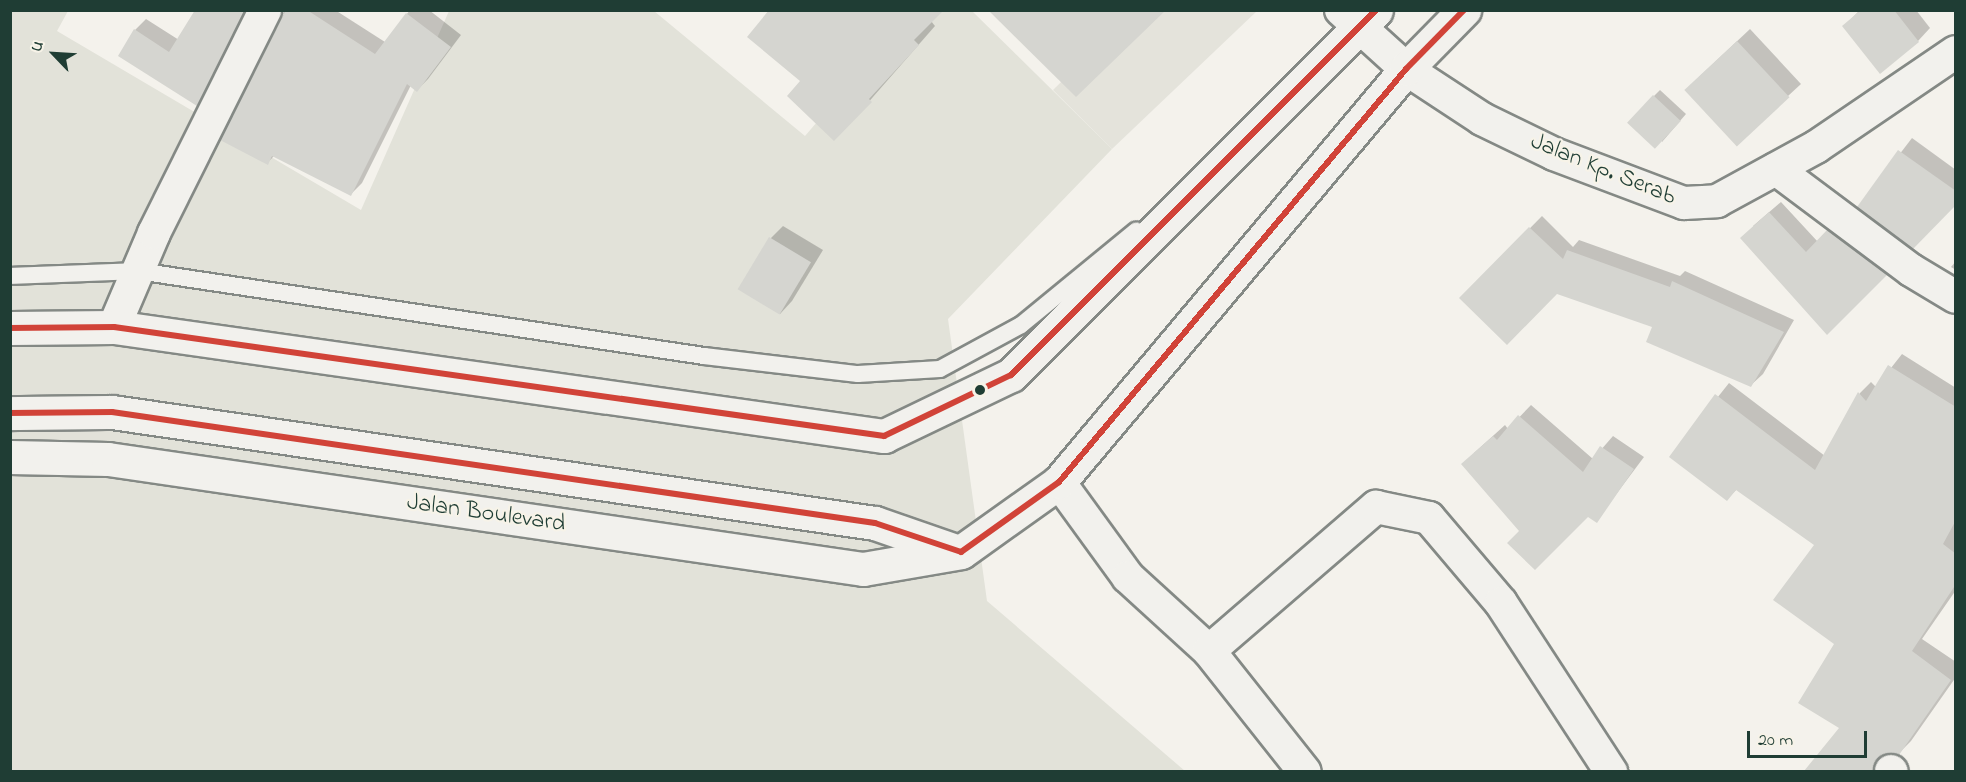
<!DOCTYPE html>
<style>
body{margin:0}
#map{position:relative;width:1966px;height:782px;overflow:hidden;background:#f4f2ec;font-family:"Indie Flower",sans-serif}
div>[style]{position:absolute}
.built>*{inset:0;background:#e4e3db}
.green>*{inset:0;background:#e2e2d9}
.shadow>*{inset:0;background:#0003}
.building>*{inset:0;background:#d5d5d0;transform-origin:0 0}
.roads{filter:drop-shadow(2px 0 #848985) drop-shadow(-2px 0 #848985) drop-shadow(0 2px #848985) drop-shadow(0 -2px #848985)}
.lane>*{height:16px;margin:-8px;padding:0 8px;transform-origin:8px;border-radius:8px;background:#f2f1ed}
.street>*{height:32px;margin:-16px;padding:0 16px;transform-origin:16px;border-radius:16px;background:#f2f1ed}
.secondary>*{height:33px;margin:-16.5px;padding:0 16.5px;transform-origin:16.5px;border-radius:16.5px;background:#f2f1ed}
.bus-1>*{height:6px;margin:-3px;padding:0 3px;transform-origin:3px;border-radius:3px;background:#d14338}
.dots>*{width:16px;height:16px;translate:-50% -50%;box-sizing:border-box;border:3px solid #f7f3e8;border-radius:50%}
span{translate:-50% -50%;white-space:nowrap;text-align:center;line-height:1.15;-webkit-text-stroke:4.5px #f7f3e8;paint-order:stroke}
.street-label{font-size:24px;color:#1f3d34}
.frame{position:absolute;inset:0;border:12px solid #1f3d34;pointer-events:none}
.north{position:absolute;left:24px;top:24px;width:60px;height:60px;-webkit-text-stroke:4px #f7f3e8;paint-order:stroke;rotate:295deg;font-size:16px;font-weight:700;line-height:24px;text-align:center;color:#1f3d34}
.north::after{content:'';display:block;margin:auto;width:21px;height:27px;background:#1f3d34;clip-path:polygon(50% 0,100% 100%,50% 72%,0 100%)}
.scale{position:absolute;left:1747px;top:731px;width:120px;height:27px;box-sizing:border-box;border:3px solid #1f3d34;border-top:0;padding-left:8px;font-size:18px;line-height:21px;white-space:nowrap;color:#1f3d34;-webkit-text-stroke:4px #f7f3e8;paint-order:stroke}
</style>
<div id="map">
<div class="built">
<div style="clip-path:polygon(1133px 11px,1257px 11px,1112px 149px,1053px 90px)"></div>
</div>
<div class="green">
<div style="clip-path:polygon(10px 11px,68px 11px,57px 31px,361px 210px,449px 11px,654px 11px,805px 136px,912px 11px,972px 11px,1112px 149px,948px 319px,987px 601px,1185px 771px,11px 771px)"></div>
</div>
<div class="shadow">
<div style="clip-path:polygon(197px 10px,249px 10px,208px 93px,197px 104px,135px 30px,146px 19px,179px 40px)"></div>
<div style="clip-path:polygon(284px 10px,335px 10px,385px 42px,410px 10px,429px 10px,461px 35px,428px 79px,417px 90px,411px 85px,362px 183px,351px 194px,274px 156px,267px 163px)"></div>
<div style="clip-path:polygon(1860px 10px,1916px 10px,1930px 28px,1918px 41px,1844px 26px)"></div>
<div style="clip-path:polygon(931px 21px,935px 26px,852px 121px,803px 81px)"></div>
<div style="clip-path:polygon(1750px 29px,1801px 84px,1788px 96px,1699px 77px)"></div>
<div style="clip-path:polygon(1660px 90px,1686px 114px,1662px 142px,1654px 96px)"></div>
<div style="clip-path:polygon(1912px 138px,1956px 170px,1956px 203px,1859px 207px)"></div>
<div style="clip-path:polygon(1781px 202px,1818px 242px,1840px 220px,1897px 263px,1827px 333px,1753px 226px)"></div>
<div style="clip-path:polygon(1542px 216px,1573px 247px,1579px 240px,1680px 276px,1685px 271px,1794px 320px,1763px 374px,1751px 385px,1654px 327px,1556px 292px,1461px 298px)"></div>
<div style="clip-path:polygon(783px 226px,823px 250px,792px 301px,780px 314px,771px 238px)"></div>
<div style="clip-path:polygon(1956px 261px,1956px 270px,1951px 267px)"></div>
<div style="clip-path:polygon(1902px 354px,1956px 388px,1956px 590px,1922px 639px,1956px 662px,1956px 677px,1911px 741px,1898px 754px,1888px 752px,1885px 762px,1890px 772px,1806px 772px,1841px 728px,1836px 643px,1816px 544px,1737px 489px,1727px 499px,1671px 456px,1729px 383px,1825px 456px,1860px 393px,1871px 382px,1876px 387px)"></div>
<div style="clip-path:polygon(1531px 405px,1593px 459px,1613px 436px,1644px 457px,1596px 521px,1588px 515px,1521px 532px,1474px 453px,1505px 425px,1508px 429px)"></div>
</div>
<div class="building">
<div style="clip-path:polygon(195px 10px,245px 10px,197px 106px,118px 56px,134px 29px,169px 52px)"></div>
<div style="clip-path:polygon(286px 10px,307px 10px,375px 54px,406px 13px,451px 47px,417px 92px,407px 84px,351px 196px,272px 156px,268px 165px,220px 140px)"></div>
<div style="clip-path:polygon(769px 10px,944px 10px,914px 40px,919px 45px,869px 99px,872px 102px,834px 141px,787px 96px,800px 81px,747px 37px)"></div>
<div style="clip-path:polygon(988px 10px,1166px 10px,1076px 97px)"></div>
<div style="clip-path:polygon(1861px 10px,1894px 10px,1919px 42px,1880px 74px,1842px 26px)"></div>
<div style="left:1737px;top:41px;width:77px;height:72px;rotate:47deg"></div>
<div style="left:1653px;top:95px;width:38px;height:38px;rotate:43deg"></div>
<div style="clip-path:polygon(1898px 150px,1956px 191px,1956px 205px,1913px 249px,1857px 207px)"></div>
<div style="clip-path:polygon(1769px 212px,1806px 252px,1827px 230px,1887px 275px,1827px 335px,1740px 238px)"></div>
<div style="clip-path:polygon(1529px 227px,1563px 259px,1567px 250px,1670px 287px,1672px 281px,1784px 332px,1751px 387px,1646px 342px,1652px 327px,1557px 294px,1507px 345px,1459px 298px)"></div>
<div style="left:769px;top:237px;width:49px;height:61px;rotate:31deg"></div>
<div style="clip-path:polygon(1888px 365px,1956px 407px,1956px 520px,1943px 544px,1956px 554px,1956px 584px,1912px 651px,1951px 680px,1899px 755px,1887px 754px,1879px 758px,1874px 771px,1804px 771px,1839px 728px,1798px 703px,1834px 644px,1773px 600px,1814px 545px,1736px 490px,1727px 501px,1669px 457px,1715px 394px,1815px 470px,1858px 392px,1866px 401px)"></div>
<div style="clip-path:polygon(1518px 415px,1583px 472px,1600px 446px,1634px 469px,1597px 523px,1588px 517px,1535px 570px,1507px 543px,1519px 531px,1461px 464px,1493px 436px,1497px 440px)"></div>
</div>
<div class="roads">
<div class="lane">
<div style="left:10px;top:276px;width:128px;rotate:-2.2deg"></div>
<div style="left:138px;top:271px;width:572px;rotate:8.54deg"></div>
<div style="left:704px;top:356px;width:155px;rotate:6.7deg"></div>
<div style="left:858px;top:374px;width:82px;rotate:-3.5deg"></div>
<div style="left:940px;top:369px;width:92px;rotate:-28.5deg"></div>
<div style="left:1021px;top:325px;width:149px;rotate:-39.3deg"></div>
</div>
<div class="street">
<div style="left:1341px;top:10px;width:88px;rotate:42.2deg"></div>
<div style="left:1406px;top:69px;width:91px;rotate:33.3deg"></div>
<div style="left:1482px;top:119px;width:80px;rotate:25.9deg"></div>
<div style="left:1554px;top:154px;width:139px;rotate:20.7deg"></div>
<div style="left:1684px;top:203px;width:33px;rotate:-3deg"></div>
<div style="left:1717px;top:201px;width:113px;rotate:-28.6deg"></div>
<div style="left:1816px;top:147px;width:169px;rotate:-34.2deg"></div>
<div style="left:1776px;top:169px;width:169px;rotate:36.8deg"></div>
<div style="left:1911px;top:270px;width:52px;rotate:31deg"></div>
<div style="left:114px;top:327px;width:102px;rotate:-66.9deg"></div>
<div style="left:154px;top:233px;width:249px;rotate:-63.5deg"></div>
<div style="left:1059px;top:482px;width:117px;rotate:54deg"></div>
<div style="left:1128px;top:577px;width:110px;rotate:42.4deg"></div>
<div style="left:1209px;top:651px;width:154px;rotate:51.6deg"></div>
<div style="left:1209px;top:651px;width:221px;rotate:-40.8deg"></div>
<div style="left:1376px;top:507px;width:54px;rotate:11.7deg"></div>
<div style="left:1429px;top:518px;width:111px;rotate:49.7deg"></div>
<div style="left:1501px;top:603px;width:202px;rotate:56.9deg"></div>
<div style="left:1891px;top:771px;width:1px;rotate:45deg"></div>
</div>
<div class="secondary">
<div style="left:10px;top:328px;width:104px;rotate:-0.6deg"></div>
<div style="left:114px;top:327px;width:778px;rotate:8.06deg"></div>
<div style="left:884px;top:436px;width:141px;rotate:-25.7deg"></div>
<div style="left:1011px;top:375px;width:516px;rotate:-45deg"></div>
<div style="left:10px;top:413px;width:102px;rotate:-0.6deg"></div>
<div style="left:112px;top:412px;width:771px;rotate:8.28deg"></div>
<div style="left:875px;top:523px;width:86px;rotate:19.1deg"></div>
<div style="left:10px;top:457px;width:98px;rotate:1.2deg"></div>
<div style="left:108px;top:459px;width:763px;rotate:8.29deg"></div>
<div style="left:863px;top:569px;width:99px;rotate:-9.8deg"></div>
<div style="left:961px;top:552px;width:120px;rotate:-35.5deg"></div>
<div style="left:1059px;top:482px;width:539px;rotate:-49.96deg"></div>
<div style="left:1406px;top:69px;width:83px;rotate:-45.5deg"></div>
</div>
</div>
<div class="bus-1">
<div style="left:10px;top:328px;width:104px;rotate:-0.6deg"></div>
<div style="left:114px;top:327px;width:778px;rotate:8.06deg"></div>
<div style="left:884px;top:436px;width:141px;rotate:-25.7deg"></div>
<div style="left:1011px;top:375px;width:516px;rotate:-45deg"></div>
<div style="left:10px;top:413px;width:102px;rotate:-0.6deg"></div>
<div style="left:112px;top:412px;width:771px;rotate:8.28deg"></div>
<div style="left:875px;top:523px;width:91px;rotate:18.6deg"></div>
<div style="left:961px;top:552px;width:120px;rotate:-35.5deg"></div>
<div style="left:1059px;top:482px;width:539px;rotate:-49.96deg"></div>
<div style="left:1406px;top:69px;width:83px;rotate:-45.5deg"></div>
</div>
<div class="dots">
<div style="left:980px;top:390px;background:#1f3d34"></div>
</div>
<div class="street-label">
<span style="left:1603px;top:170px;rotate:22deg">Jalan Kp. Serab</span>
<span style="left:486px;top:514px;rotate:8deg">Jalan Boulevard</span>
</div>
<div class="frame"></div>
<div class="north">U</div>
<div class="scale">20 m</div>
</div>
